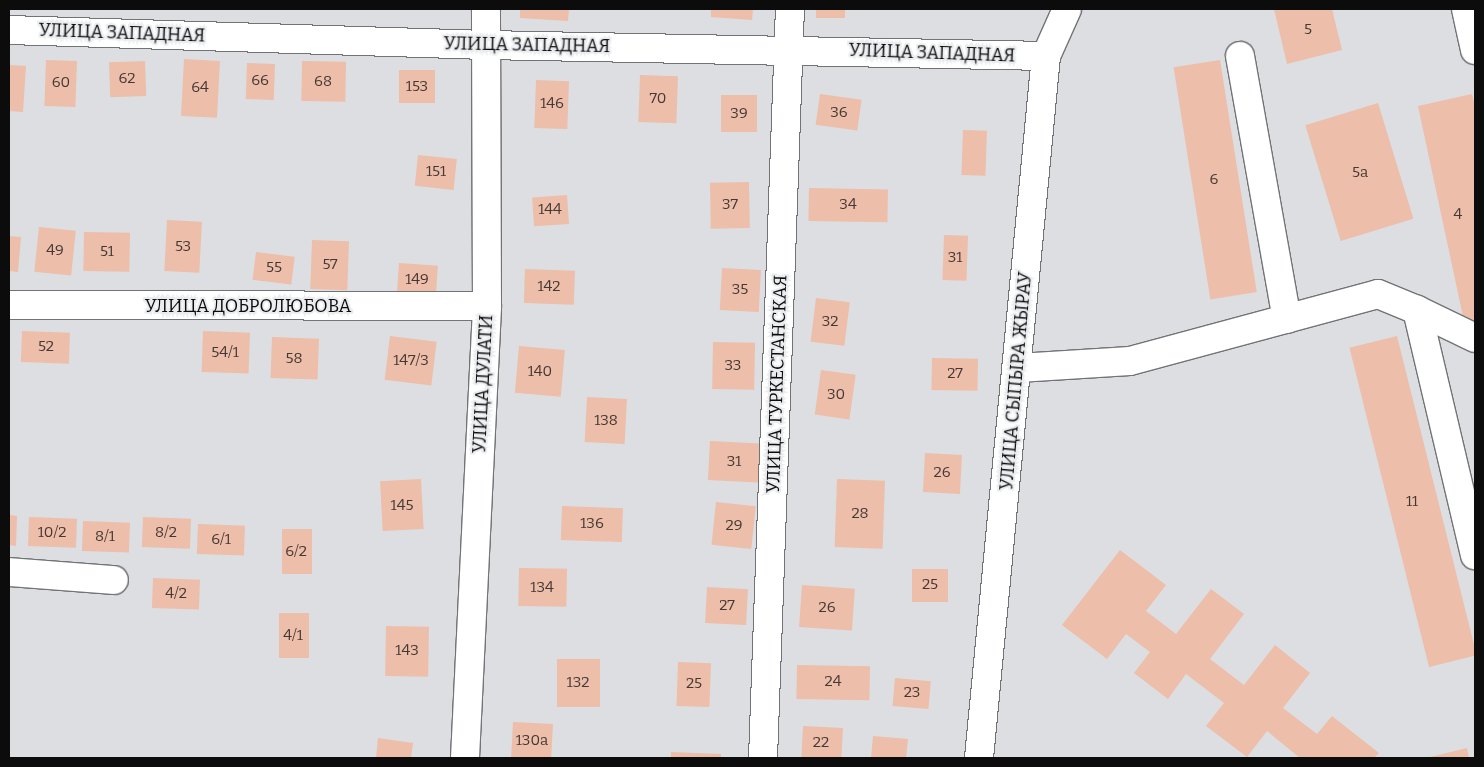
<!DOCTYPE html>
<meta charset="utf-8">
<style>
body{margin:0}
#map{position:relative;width:1484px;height:767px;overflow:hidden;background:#dddee1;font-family:Bitter,serif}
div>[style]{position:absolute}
.building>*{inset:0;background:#edbea9;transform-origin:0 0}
.roads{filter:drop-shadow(1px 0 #727376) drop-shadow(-1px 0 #727376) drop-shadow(0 1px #727376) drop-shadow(0 -1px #727376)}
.minor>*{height:28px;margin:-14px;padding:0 14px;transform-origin:14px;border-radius:14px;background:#fff}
span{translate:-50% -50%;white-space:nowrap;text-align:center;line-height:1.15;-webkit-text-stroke:4px #ebecef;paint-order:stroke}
.number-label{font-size:15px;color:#443834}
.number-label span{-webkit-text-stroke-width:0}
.street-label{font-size:18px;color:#0c0c0d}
.frame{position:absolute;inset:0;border:10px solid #0c0c0d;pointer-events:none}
</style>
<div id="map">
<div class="building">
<div style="clip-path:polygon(520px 9px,569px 9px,568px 21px,520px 18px)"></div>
<div style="clip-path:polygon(711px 9px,753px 9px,752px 20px,711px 17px)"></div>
<div style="left:816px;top:9px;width:29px;height:9px"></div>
<div style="clip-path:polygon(1274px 9px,1332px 9px,1342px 50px,1287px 64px)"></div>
<div style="left:184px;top:59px;width:36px;height:57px;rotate:3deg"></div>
<div style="left:46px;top:60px;width:31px;height:46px;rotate:2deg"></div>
<div style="left:1220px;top:60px;width:235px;height:47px;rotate:81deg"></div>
<div style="left:145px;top:61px;width:35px;height:36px;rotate:88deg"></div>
<div style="left:302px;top:61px;width:44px;height:40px;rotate:1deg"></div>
<div style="left:247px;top:63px;width:28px;height:36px;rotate:2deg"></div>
<div style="clip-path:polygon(9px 65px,26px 66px,23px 112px,9px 111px)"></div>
<div style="left:435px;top:70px;width:33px;height:36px;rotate:90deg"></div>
<div style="left:640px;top:75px;width:38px;height:47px;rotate:2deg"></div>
<div style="left:536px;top:80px;width:33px;height:48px;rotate:2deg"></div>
<div style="left:820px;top:94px;width:42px;height:31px;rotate:8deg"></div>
<div style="clip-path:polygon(1472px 94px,1475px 107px,1475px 324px,1465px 326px,1418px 106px)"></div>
<div style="left:721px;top:95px;width:36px;height:37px"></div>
<div style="left:1378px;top:103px;width:121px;height:76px;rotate:73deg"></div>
<div style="left:963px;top:130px;width:24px;height:45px;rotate:2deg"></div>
<div style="left:418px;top:155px;width:39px;height:31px;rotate:6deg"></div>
<div style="left:749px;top:182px;width:46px;height:39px;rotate:89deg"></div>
<div style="left:809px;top:188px;width:79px;height:33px;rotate:1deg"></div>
<div style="left:567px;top:195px;width:29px;height:35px;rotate:86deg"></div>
<div style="left:167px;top:220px;width:35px;height:51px;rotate:3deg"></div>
<div style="left:39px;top:227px;width:37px;height:45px;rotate:6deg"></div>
<div style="left:84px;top:232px;width:46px;height:39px;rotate:1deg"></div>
<div style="left:944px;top:235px;width:24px;height:45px;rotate:2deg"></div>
<div style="clip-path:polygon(9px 236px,21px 237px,18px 272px,9px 271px)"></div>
<div style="left:312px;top:240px;width:37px;height:49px;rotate:2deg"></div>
<div style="left:256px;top:252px;width:39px;height:28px;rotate:7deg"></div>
<div style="left:399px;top:263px;width:39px;height:30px;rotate:4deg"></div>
<div style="left:722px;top:268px;width:39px;height:42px;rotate:3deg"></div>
<div style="left:525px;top:269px;width:50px;height:34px;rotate:2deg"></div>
<div style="left:816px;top:298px;width:34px;height:44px;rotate:7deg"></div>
<div style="left:22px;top:331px;width:48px;height:31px;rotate:2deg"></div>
<div style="left:203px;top:331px;width:47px;height:41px;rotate:2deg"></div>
<div style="left:390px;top:336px;width:47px;height:44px;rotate:7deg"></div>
<div style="left:1397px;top:336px;width:329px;height:49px;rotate:76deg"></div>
<div style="left:272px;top:337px;width:47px;height:41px;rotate:2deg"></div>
<div style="left:713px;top:342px;width:42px;height:47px;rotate:1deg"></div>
<div style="left:519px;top:346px;width:46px;height:47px;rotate:5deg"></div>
<div style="left:932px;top:358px;width:46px;height:32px;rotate:1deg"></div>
<div style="left:821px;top:370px;width:35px;height:45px;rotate:8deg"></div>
<div style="left:587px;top:397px;width:40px;height:45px;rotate:3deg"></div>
<div style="left:710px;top:441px;width:50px;height:39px;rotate:3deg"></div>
<div style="left:925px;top:453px;width:37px;height:39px;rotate:3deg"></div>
<div style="left:421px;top:479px;width:50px;height:41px;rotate:87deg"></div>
<div style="left:837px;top:479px;width:48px;height:68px;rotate:2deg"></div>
<div style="left:716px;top:502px;width:40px;height:43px;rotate:6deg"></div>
<div style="left:562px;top:506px;width:61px;height:34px;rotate:2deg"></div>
<div style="clip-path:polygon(9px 515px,17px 516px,16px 546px,9px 545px)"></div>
<div style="left:29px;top:517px;width:48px;height:29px;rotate:2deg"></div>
<div style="left:143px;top:517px;width:48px;height:30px;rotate:2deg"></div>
<div style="left:83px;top:521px;width:47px;height:30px;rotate:2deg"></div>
<div style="left:198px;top:524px;width:47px;height:30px;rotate:2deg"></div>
<div style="left:282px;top:529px;width:30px;height:45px"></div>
<div style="clip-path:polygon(1120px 550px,1166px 585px,1146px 611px,1176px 634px,1211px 589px,1244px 614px,1210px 659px,1244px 685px,1275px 645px,1310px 673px,1283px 708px,1317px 734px,1332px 716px,1379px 753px,1374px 758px,1300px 758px,1267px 731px,1247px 757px,1206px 726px,1224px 703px,1186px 674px,1168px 699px,1134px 673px,1150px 652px,1126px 634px,1107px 659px,1062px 625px)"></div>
<div style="left:519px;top:568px;width:48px;height:38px;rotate:1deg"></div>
<div style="left:912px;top:569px;width:36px;height:33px"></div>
<div style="left:153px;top:578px;width:47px;height:30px;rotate:2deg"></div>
<div style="left:802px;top:585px;width:53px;height:42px;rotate:4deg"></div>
<div style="left:707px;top:587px;width:41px;height:36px;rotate:3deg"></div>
<div style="left:279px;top:613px;width:30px;height:45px"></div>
<div style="left:386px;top:626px;width:43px;height:50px;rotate:1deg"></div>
<div style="left:557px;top:659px;width:43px;height:48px"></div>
<div style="left:678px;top:662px;width:33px;height:44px;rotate:2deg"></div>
<div style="left:797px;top:665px;width:73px;height:34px;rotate:1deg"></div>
<div style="left:895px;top:678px;width:36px;height:28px;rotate:5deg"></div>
<div style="left:513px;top:722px;width:40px;height:36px;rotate:3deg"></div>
<div style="left:803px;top:726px;width:40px;height:32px;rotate:3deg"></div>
<div style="clip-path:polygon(873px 736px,908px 739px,906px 758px,871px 758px)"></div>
<div style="clip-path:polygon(378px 738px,413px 743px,411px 758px,376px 758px)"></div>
<div style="clip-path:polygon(1467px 748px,1469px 758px,1426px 758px)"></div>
<div style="clip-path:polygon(671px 752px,721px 754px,721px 758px,671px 758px)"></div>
</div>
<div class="roads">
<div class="minor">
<div style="left:1466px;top:9px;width:42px;rotate:77.6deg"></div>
<div style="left:9px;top:30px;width:476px;rotate:1.8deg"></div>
<div style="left:485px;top:45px;width:561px;rotate:1.12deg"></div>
<div style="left:1240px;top:56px;width:267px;rotate:79.9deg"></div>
<div style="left:9px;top:305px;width:478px;rotate:0.1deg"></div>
<div style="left:1417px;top:310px;width:64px;rotate:25.8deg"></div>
<div style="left:1018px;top:368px;width:112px;rotate:-3.6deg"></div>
<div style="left:1130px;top:361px;width:257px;rotate:-15.1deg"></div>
<div style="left:1378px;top:294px;width:42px;rotate:22.3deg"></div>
<div style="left:1417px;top:310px;width:252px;rotate:76.7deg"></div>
<div style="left:9px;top:572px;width:105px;rotate:4.4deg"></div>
<div style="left:465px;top:758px;width:453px;rotate:-87.2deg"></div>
<div style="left:487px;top:306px;width:297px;rotate:-90.2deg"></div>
<div style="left:763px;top:758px;width:749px;rotate:-87.94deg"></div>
<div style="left:979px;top:758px;width:705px;rotate:-84.55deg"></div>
<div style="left:1046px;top:56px;width:51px;rotate:-65.9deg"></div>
</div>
</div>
<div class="number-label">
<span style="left:1308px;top:30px">5</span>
<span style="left:127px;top:79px">62</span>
<span style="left:260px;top:81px">66</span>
<span style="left:323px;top:82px">68</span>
<span style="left:61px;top:83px">60</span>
<span style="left:417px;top:87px">153</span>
<span style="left:200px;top:88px">64</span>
<span style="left:658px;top:99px">70</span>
<span style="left:552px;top:104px">146</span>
<span style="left:839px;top:113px">36</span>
<span style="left:739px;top:114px">39</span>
<span style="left:436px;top:172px">151</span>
<span style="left:1360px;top:173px">5а</span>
<span style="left:1214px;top:180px">6</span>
<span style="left:730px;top:205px">37</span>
<span style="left:848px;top:205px">34</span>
<span style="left:550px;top:210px">144</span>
<span style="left:1458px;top:215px">4</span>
<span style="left:183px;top:247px">53</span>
<span style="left:55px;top:251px">49</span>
<span style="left:107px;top:252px">51</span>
<span style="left:955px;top:258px">31</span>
<span style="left:330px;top:265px">57</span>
<span style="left:274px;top:268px">55</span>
<span style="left:417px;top:280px">149</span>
<span style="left:549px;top:287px">142</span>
<span style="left:740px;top:290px">35</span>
<span style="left:830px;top:322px">32</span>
<span style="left:46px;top:347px">52</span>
<span style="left:225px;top:353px">54/1</span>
<span style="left:294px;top:359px">58</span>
<span style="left:411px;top:361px">147/3</span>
<span style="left:733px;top:366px">33</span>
<span style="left:540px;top:372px">140</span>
<span style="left:955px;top:374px">27</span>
<span style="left:836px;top:395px">30</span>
<span style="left:606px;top:421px">138</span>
<span style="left:734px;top:462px">31</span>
<span style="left:942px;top:473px">26</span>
<span style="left:1412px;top:502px">11</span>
<span style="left:402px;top:506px">145</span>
<span style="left:860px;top:514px">28</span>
<span style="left:592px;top:524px">136</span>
<span style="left:734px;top:526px">29</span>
<span style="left:52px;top:533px">10/2</span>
<span style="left:166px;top:533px">8/2</span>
<span style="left:105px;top:537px">8/1</span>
<span style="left:221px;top:540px">6/1</span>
<span style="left:296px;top:552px">6/2</span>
<span style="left:930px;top:585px">25</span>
<span style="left:542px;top:588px">134</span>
<span style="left:176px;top:594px">4/2</span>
<span style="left:727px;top:606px">27</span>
<span style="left:827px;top:608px">26</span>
<span style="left:293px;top:636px">4/1</span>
<span style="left:407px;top:651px">143</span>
<span style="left:833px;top:682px">24</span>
<span style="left:578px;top:683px">132</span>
<span style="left:694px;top:684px">25</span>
<span style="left:912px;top:693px">23</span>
<span style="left:532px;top:741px">130а</span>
<span style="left:821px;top:743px">22</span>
</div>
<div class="street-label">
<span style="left:122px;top:33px;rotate:2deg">УЛИЦА ЗАПАДНАЯ</span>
<span style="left:527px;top:45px;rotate:1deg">УЛИЦА ЗАПАДНАЯ</span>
<span style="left:932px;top:53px;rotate:2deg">УЛИЦА ЗАПАДНАЯ</span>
<span style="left:248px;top:306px">УЛИЦА ДОБРОЛЮБОВА</span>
<span style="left:1016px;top:381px;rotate:-85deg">УЛИЦА СЫПЫРА ЖЫРАУ</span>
<span style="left:483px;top:384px;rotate:-87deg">УЛИЦА ДУЛАТИ</span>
<span style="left:777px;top:384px;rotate:-88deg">УЛИЦА ТУРКЕСТАНСКАЯ</span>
</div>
<div class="frame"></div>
</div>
